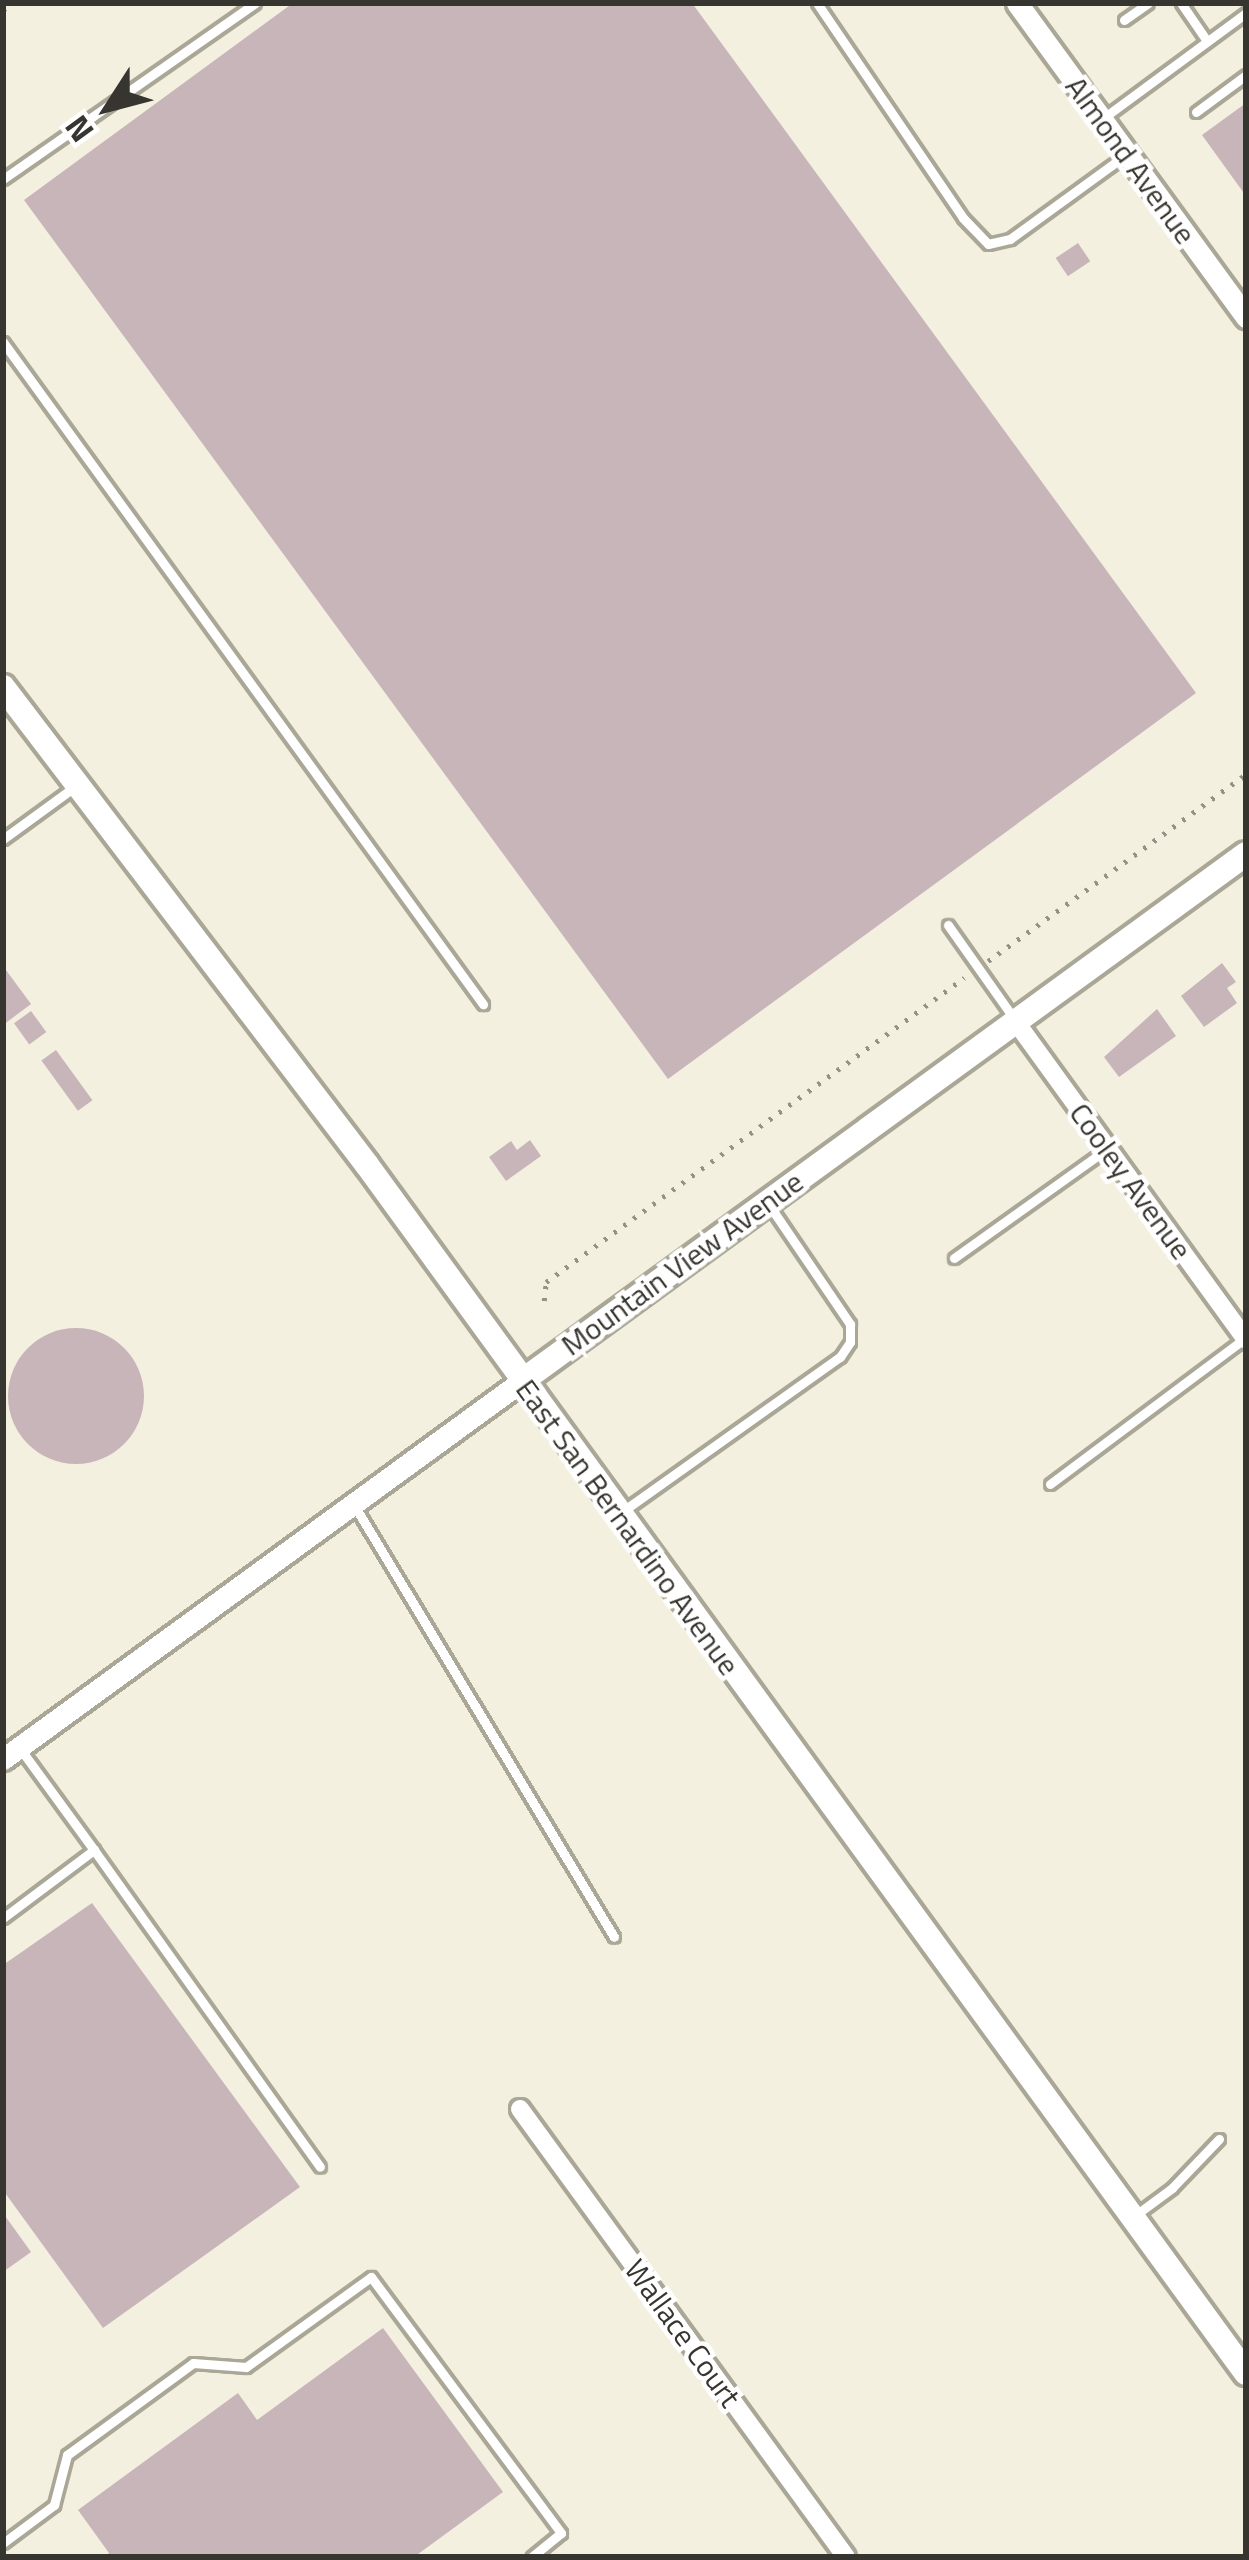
<!DOCTYPE html>
<style>
body{margin:0}
#map{position:relative;width:1249px;height:2560px;overflow:hidden;background:#f4f0e0;font-family:"Titillium Web",sans-serif}
div>[style]{position:absolute}
.building>*{inset:0;background:#c8b5ba;transform-origin:0 0}
.round{border-radius:50%}
.path>*{height:4.5px;margin-top:-2.25px;transform-origin:0;background:repeating-linear-gradient(90deg,#949186 0 3px,transparent 0 12px)}
.roads{filter:drop-shadow(3px 0 #aaa797) drop-shadow(-3px 0 #aaa797) drop-shadow(0 3px #aaa797) drop-shadow(0 -3px #aaa797)}
.service>*{height:9px;margin:-4.5px;padding:0 4.5px;transform-origin:4.5px;border-radius:4.5px;background:#fff}
.minor>*{height:18px;margin:-9px;padding:0 9px;transform-origin:9px;border-radius:9px;background:#fff}
.tertiary>*{height:21px;margin:-10.5px;padding:0 10.5px;transform-origin:10.5px;border-radius:10.5px;background:#fff}
.secondary>*{height:24px;margin:-12px;padding:0 12px;transform-origin:12px;border-radius:12px;background:#fff}
span{translate:-50% -50%;white-space:nowrap;text-align:center;line-height:1.15;-webkit-text-stroke:9px #fff;paint-order:stroke}
.street-label{font-size:30px;color:#37352f}
.frame{position:absolute;inset:0;border:6px solid #37352f;pointer-events:none}
.north{position:absolute;left:48px;top:48px;width:120px;height:120px;-webkit-text-stroke:9px #fff;paint-order:stroke;rotate:234deg;font-size:33px;font-weight:700;line-height:48px;text-align:center;color:#37352f}
.north::after{content:'';display:block;margin:auto;width:42px;height:54px;background:#37352f;clip-path:polygon(50% 0,100% 100%,50% 72%,0 100%)}
</style>
<div id="map">
<div class="building">
<div style="clip-path:polygon(293px 3px,692px 3px,1196px 693px,668px 1079px,24px 200px)"></div>
<div style="clip-path:polygon(1246px 103px,1246px 196px,1202px 135px)"></div>
<div style="left:1078px;top:243px;width:22px;height:27px;rotate:56deg"></div>
<div style="clip-path:polygon(1222px 963px,1236px 982px,1227px 988px,1237px 1003px,1204px 1027px,1181px 996px)"></div>
<div style="clip-path:polygon(3px 966px,31px 1004px,3px 1025px)"></div>
<div style="clip-path:polygon(1157px 1009px,1176px 1036px,1119px 1077px,1104px 1057px)"></div>
<div style="left:31px;top:1011px;width:26px;height:21px;rotate:54deg"></div>
<div style="left:56px;top:1050px;width:62px;height:18px;rotate:54deg"></div>
<div style="clip-path:polygon(530px 1140px,541px 1156px,506px 1181px,489px 1157px,511px 1141px,517px 1150px)"></div>
<div class="round" style="left:8px;top:1328px;width:136px;height:136px"></div>
<div style="clip-path:polygon(92px 1903px,300px 2187px,103px 2328px,3px 2190px,3px 1965px)"></div>
<div style="clip-path:polygon(3px 2213px,31px 2252px,3px 2272px)"></div>
<div style="clip-path:polygon(383px 2328px,503px 2492px,414px 2557px,104px 2557px,109px 2553px,78px 2510px,238px 2393px,257px 2420px)"></div>
</div>
<div class="path">
<div style="left:3px;top:10px;width:11px;rotate:-38deg"></div>
<div style="left:988px;top:961px;width:319px;rotate:-35.9deg"></div>
<div style="left:544px;top:1301px;width:19px;rotate:-84deg"></div>
<div style="left:546px;top:1282px;width:517px;rotate:-36.03deg"></div>
</div>
<div class="roads">
<div class="service">
<div style="left:817px;top:3px;width:260px;rotate:55.8deg"></div>
<div style="left:963px;top:218px;width:36px;rotate:46deg"></div>
<div style="left:988px;top:244px;width:23px;rotate:-13deg"></div>
<div style="left:1010px;top:239px;width:145px;rotate:-36deg"></div>
<div style="left:1181px;top:3px;width:46px;rotate:55.6deg"></div>
<div style="left:1124px;top:20px;width:29px;rotate:-35deg"></div>
<div style="left:1196px;top:112px;width:62px;rotate:-36.5deg"></div>
<div style="left:1102px;top:119px;width:179px;rotate:-36.4deg"></div>
<div style="left:3px;top:179px;width:307px;rotate:-34.9deg"></div>
<div style="left:3px;top:342px;width:818px;rotate:54.06deg"></div>
<div style="left:3px;top:839px;width:87px;rotate:-36.1deg"></div>
<div style="left:948px;top:925px;width:113px;rotate:54.8deg"></div>
<div style="left:954px;top:1258px;width:189px;rotate:-35.5deg"></div>
<div style="left:1050px;top:1484px;width:244px;rotate:-36.8deg"></div>
<div style="left:354px;top:1505px;width:504px;rotate:58.96deg"></div>
<div style="left:623px;top:1511px;width:266px;rotate:-35.4deg"></div>
<div style="left:840px;top:1357px;width:18px;rotate:-56deg"></div>
<div style="left:850px;top:1342px;width:18px;rotate:-90deg"></div>
<div style="left:850px;top:1324px;width:144px;rotate:-124.2deg"></div>
<div style="left:94px;top:1850px;width:389px;rotate:54.5deg"></div>
<div style="left:3px;top:1918px;width:114px;rotate:-36.8deg"></div>
<div style="left:94px;top:1850px;width:127px;rotate:-126.1deg"></div>
<div style="left:1137px;top:2214px;width:44px;rotate:-36.6deg"></div>
<div style="left:1172px;top:2188px;width:68px;rotate:-46.2deg"></div>
<div style="left:3px;top:2543px;width:64px;rotate:-36.7deg"></div>
<div style="left:54px;top:2505px;width:52px;rotate:-75.4deg"></div>
<div style="left:67px;top:2455px;width:156px;rotate:-36.1deg"></div>
<div style="left:193px;top:2363px;width:53px;rotate:4.3deg"></div>
<div style="left:246px;top:2367px;width:154px;rotate:-35.8deg"></div>
<div style="left:371px;top:2277px;width:319px;rotate:53.4deg"></div>
<div style="left:561px;top:2533px;width:38px;rotate:141deg"></div>
</div>
<div class="minor">
<div style="left:1016px;top:1022px;width:392px;rotate:54.1deg"></div>
<div style="left:520px;top:2109px;width:554px;rotate:53.96deg"></div>
</div>
<div class="tertiary">
<div style="left:1017px;top:3px;width:389px;rotate:53.9deg"></div>
<div style="left:3px;top:1759px;width:642px;rotate:-36.07deg"></div>
</div>
<div class="secondary">
<div style="left:3px;top:687px;width:601px;rotate:52.71deg"></div>
<div style="left:367px;top:1165px;width:1494px;rotate:53.96deg"></div>
<div style="left:522px;top:1381px;width:895px;rotate:-36.05deg"></div>
</div>
</div>
<div class="street-label">
<span style="left:1131px;top:160px;rotate:54deg">Almond Avenue</span>
<span style="left:1131px;top:1181px;rotate:54deg">Cooley Avenue</span>
<span style="left:682px;top:1263px;rotate:-36deg">Mountain View Avenue</span>
<span style="left:628px;top:1527px;rotate:54deg">East San Bernardino Avenue</span>
<span style="left:683px;top:2333px;rotate:54deg">Wallace Court</span>
</div>
<div class="frame"></div>
<div class="north">N</div>
</div>
